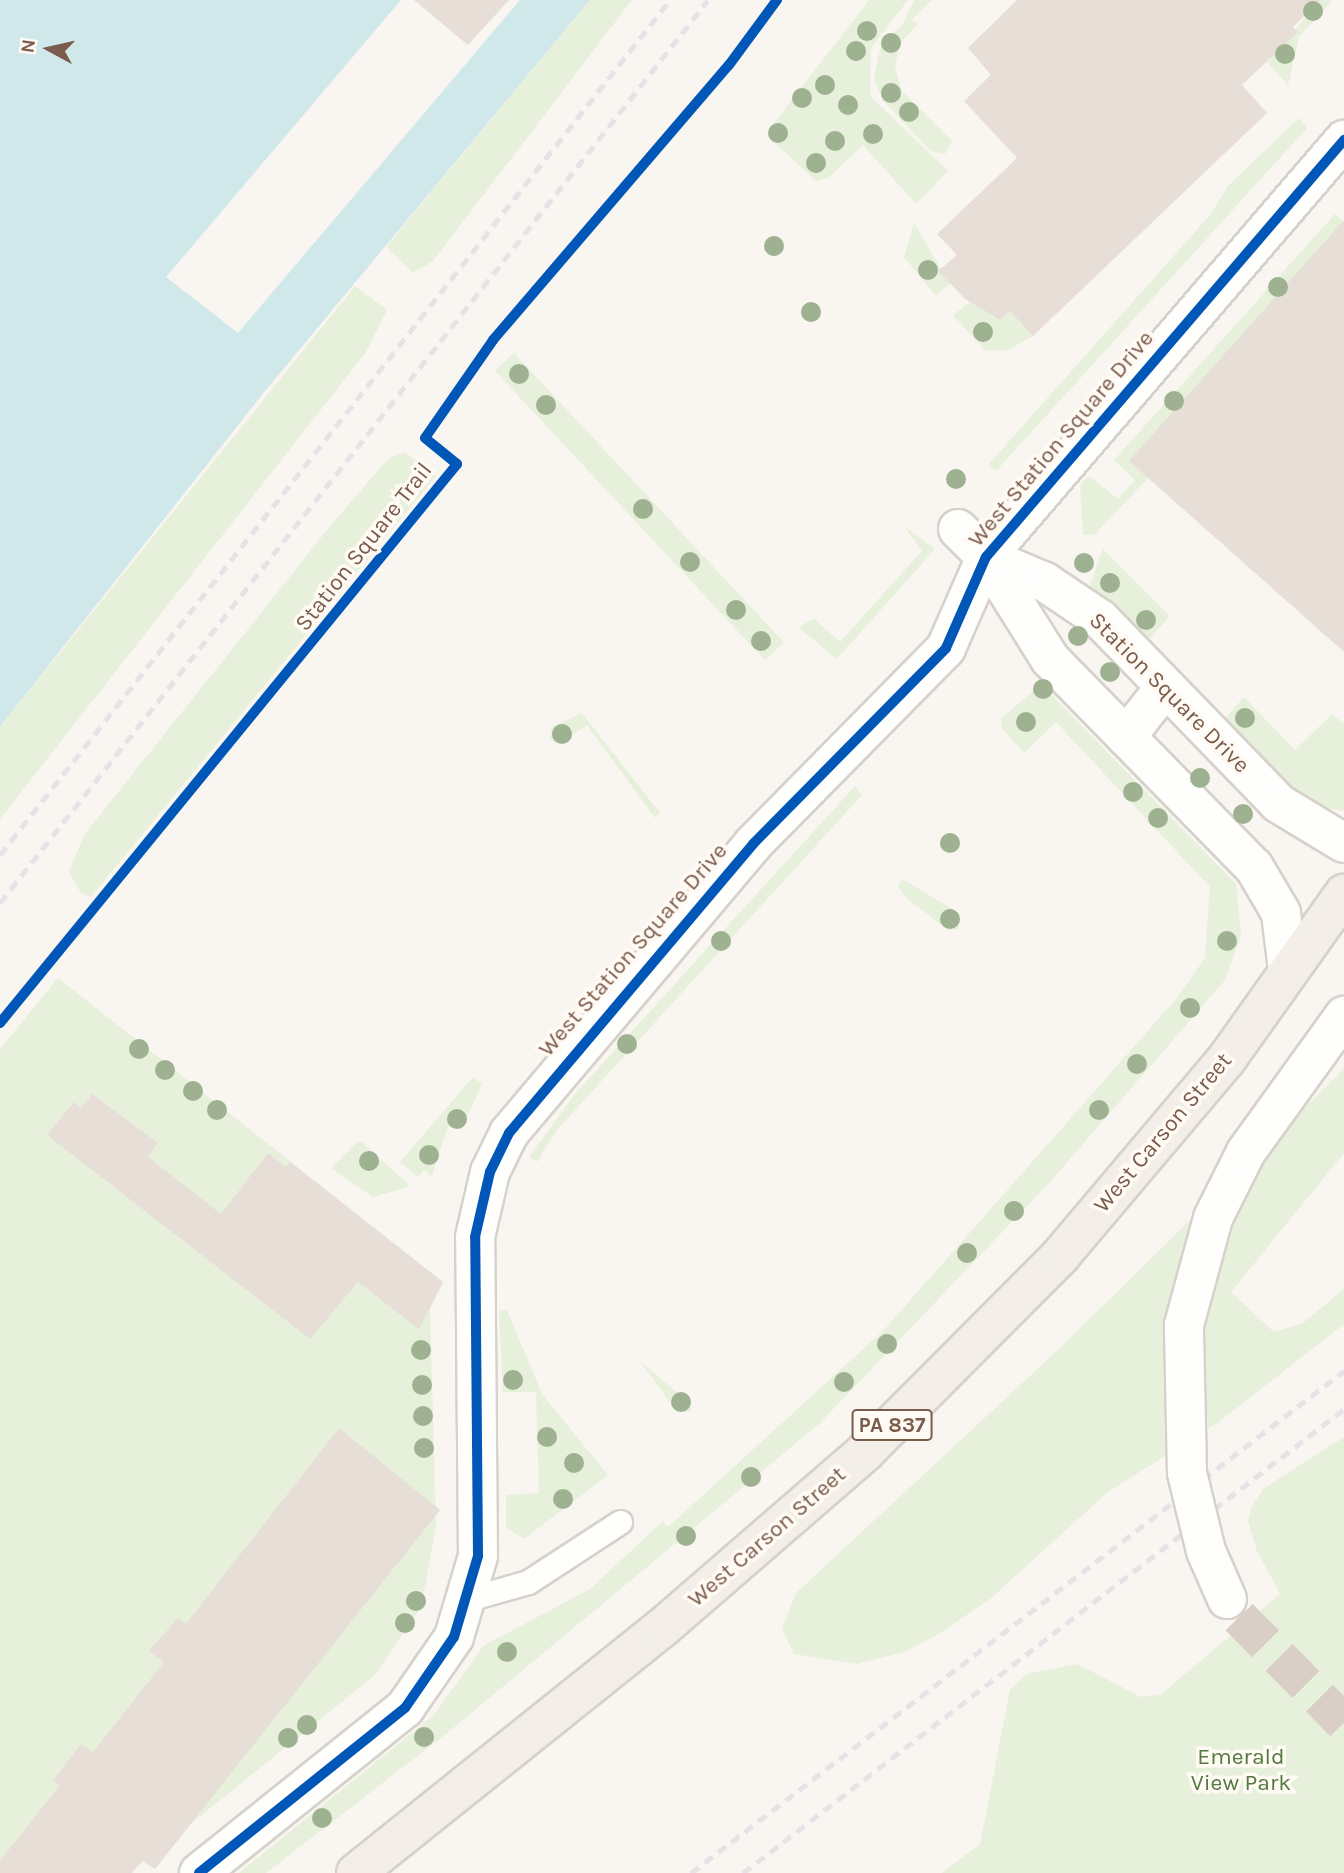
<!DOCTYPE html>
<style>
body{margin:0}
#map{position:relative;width:1344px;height:1873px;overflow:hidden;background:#f9f5f0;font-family:Karla,sans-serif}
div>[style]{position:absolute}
.green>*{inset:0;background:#e7f0db;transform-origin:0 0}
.water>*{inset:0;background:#d0e8ea}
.pier>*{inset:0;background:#f9f5f0}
.building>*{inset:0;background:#e6ded7}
.tertiary-tunnel>*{height:38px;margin-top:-19px;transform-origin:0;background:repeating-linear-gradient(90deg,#d9cfc7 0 38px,transparent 0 57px)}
.roads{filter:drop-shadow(2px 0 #d7d1cb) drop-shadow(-2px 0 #d7d1cb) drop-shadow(0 2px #d7d1cb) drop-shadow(0 -2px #d7d1cb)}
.service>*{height:23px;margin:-11.5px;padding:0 11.5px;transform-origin:11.5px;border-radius:11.5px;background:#fefefd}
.minor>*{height:38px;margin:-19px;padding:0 19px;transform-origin:19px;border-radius:19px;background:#fefefd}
.primary>*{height:38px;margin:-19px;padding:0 19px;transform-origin:19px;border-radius:19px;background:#f3eee8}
.rail>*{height:5px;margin-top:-2.5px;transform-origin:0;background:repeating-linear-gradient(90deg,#e6e3e7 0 10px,transparent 0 17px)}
.bridges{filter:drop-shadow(2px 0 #d7d1cb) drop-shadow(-2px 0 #d7d1cb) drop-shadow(0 2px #d7d1cb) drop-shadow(0 -2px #d7d1cb)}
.tertiary-bridge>*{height:38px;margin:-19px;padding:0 19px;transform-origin:19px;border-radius:19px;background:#fefefd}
.cycleway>*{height:10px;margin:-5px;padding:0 5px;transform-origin:5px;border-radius:5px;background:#0057b8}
.trees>*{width:20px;height:20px;margin:-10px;border-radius:50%;background:#9eb190}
span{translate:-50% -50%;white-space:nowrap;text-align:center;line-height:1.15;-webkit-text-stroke:7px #fffaf3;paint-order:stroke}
.shield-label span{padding:2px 5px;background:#fffaf3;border:2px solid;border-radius:5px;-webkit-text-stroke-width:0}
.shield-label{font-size:21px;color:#7a5c4d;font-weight:700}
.street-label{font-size:23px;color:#7a5c4d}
.park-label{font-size:23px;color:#537a41}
.north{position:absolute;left:14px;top:14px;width:70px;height:70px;-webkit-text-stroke:5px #fffaf3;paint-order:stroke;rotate:278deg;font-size:19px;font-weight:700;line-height:28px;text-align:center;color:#7a5c4d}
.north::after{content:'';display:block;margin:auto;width:24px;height:32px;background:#7a5c4d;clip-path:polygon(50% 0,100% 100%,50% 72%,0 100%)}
</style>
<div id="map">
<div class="green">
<div style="clip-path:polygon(590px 0,632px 0,433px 261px,413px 273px,386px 247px)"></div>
<div style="clip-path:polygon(869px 0,908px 0,871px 48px,870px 96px,948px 171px,916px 204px,863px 145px,828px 178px,816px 181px,772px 140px,775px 122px)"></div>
<div style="clip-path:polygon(914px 0,932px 0,912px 19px,918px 24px,900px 43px,895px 67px,902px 91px,952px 141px,945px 154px,931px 151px,883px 101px,874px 78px,882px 41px,901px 27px)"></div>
<div style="clip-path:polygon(1321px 0,1333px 0,1299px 37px,1288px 85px,1267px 62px)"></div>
<div style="clip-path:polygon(1299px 118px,1307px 128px,996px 471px,988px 465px,1210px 215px,1228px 186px)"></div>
<div style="clip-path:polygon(1335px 214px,1343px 221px,1148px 478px,1094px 535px,1083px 535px,1080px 485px,1089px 476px,1118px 499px,1135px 480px,1114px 460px)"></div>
<div style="clip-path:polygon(914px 223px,950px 284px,936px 296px,904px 257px)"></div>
<div style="clip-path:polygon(355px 286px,387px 310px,366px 352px,0 819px,0 727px)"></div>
<div style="clip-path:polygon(970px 302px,996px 318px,1010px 311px,1033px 336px,1006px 351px,985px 350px,953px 315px)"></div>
<div style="left:514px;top:353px;width:396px;height:26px;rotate:47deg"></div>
<div style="clip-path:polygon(404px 452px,436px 476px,91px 897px,81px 893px,69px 872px,84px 835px,331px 525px,388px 459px)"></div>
<div style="clip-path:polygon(904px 526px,935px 549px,837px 659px,798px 627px,814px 619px,840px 642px,922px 551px)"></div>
<div style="clip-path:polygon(1103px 549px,1170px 616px,1145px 644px,1087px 593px)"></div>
<div style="clip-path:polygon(1041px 684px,1236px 884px,1241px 936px,1225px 980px,1050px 1182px,819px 1424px,446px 1734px,266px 1873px,239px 1873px,434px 1715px,483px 1646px,590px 1589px,663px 1521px,668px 1527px,884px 1330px,1176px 999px,1205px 958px,1210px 887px,1056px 722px,1024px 753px,1002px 728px,1001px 719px)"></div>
<div style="clip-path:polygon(1244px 697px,1295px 750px,1332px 714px,1344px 724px,1344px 811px,1325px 808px,1285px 782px,1224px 720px)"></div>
<div style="clip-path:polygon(582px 713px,660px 813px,655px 818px,587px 725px,561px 743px,550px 740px,552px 727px)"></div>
<div style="clip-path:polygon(855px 786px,862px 795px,556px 1131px,537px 1162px,529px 1157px,574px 1095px)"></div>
<div style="clip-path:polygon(902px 879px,956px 911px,959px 929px,948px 930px,905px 897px,898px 886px)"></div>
<div style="clip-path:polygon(58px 978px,443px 1282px,430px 1309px,436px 1527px,421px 1607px,375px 1675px,130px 1873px,0 1873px,0 1049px)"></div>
<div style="clip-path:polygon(1344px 1069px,1344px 1153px,1231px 1292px,1274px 1332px,1303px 1323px,1344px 1289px,1344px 1324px,1220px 1421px,1108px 1492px,990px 1599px,937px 1635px,904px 1652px,857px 1664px,794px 1654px,782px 1629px,796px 1593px,1061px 1347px)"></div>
<div style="clip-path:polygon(473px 1077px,482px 1084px,461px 1130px,448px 1126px,432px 1176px,424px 1170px,418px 1177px,400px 1162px)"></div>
<div style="clip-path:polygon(358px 1141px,363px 1143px,410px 1186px,373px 1197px,331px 1168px)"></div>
<div style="clip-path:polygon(499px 1310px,507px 1310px,542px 1394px,608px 1475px,524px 1539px,506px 1527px,506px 1495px,539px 1493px,536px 1392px,503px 1392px)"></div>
<div style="clip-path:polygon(639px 1360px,690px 1404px,691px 1412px,677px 1412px)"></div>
<div style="clip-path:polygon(1344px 1437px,1344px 1873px,942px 1873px,980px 1844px,1010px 1690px,1027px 1674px,1077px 1664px,1141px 1697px,1160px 1695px,1280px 1594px,1257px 1551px,1248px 1521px,1252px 1506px,1264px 1488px)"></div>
</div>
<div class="water">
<div style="clip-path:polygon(0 0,590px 0,265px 391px,0 727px)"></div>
</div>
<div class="pier">
<div style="clip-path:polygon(401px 0,520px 0,238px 333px,166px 277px)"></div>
</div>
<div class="building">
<div style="clip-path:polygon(414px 0,509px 0,468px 45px)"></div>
<div style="clip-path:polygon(1017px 0,1321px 0,1293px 27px,1298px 32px,1242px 85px,1267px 113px,1033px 336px,1010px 311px,1000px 320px,965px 299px,938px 271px,957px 255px,937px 234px,1017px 158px,964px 101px,991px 75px,968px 48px)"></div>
<div style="clip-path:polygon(1344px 220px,1344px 652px,1129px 461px)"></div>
<div style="clip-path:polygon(92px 1094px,158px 1143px,148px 1157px,221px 1214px,268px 1153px,286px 1167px,290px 1162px,443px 1282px,419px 1329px,358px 1282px,310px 1339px,47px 1135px,74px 1102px,81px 1108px)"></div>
<div style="clip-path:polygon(339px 1428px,440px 1510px,155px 1869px,142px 1861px,132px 1873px,0 1873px,0 1861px,60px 1785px,53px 1780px,81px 1744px,93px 1752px,164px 1662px,149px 1651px,178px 1618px,186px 1624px)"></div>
</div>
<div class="tertiary-tunnel">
<div style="left:1239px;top:1617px;width:149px;rotate:45.3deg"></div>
</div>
<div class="roads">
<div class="service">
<div style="left:468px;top:1599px;width:62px;rotate:-15.8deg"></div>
<div style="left:528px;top:1582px;width:110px;rotate:-33.1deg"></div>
</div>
<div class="minor">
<div style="left:958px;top:529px;width:40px;rotate:45deg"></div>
<div style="left:986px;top:557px;width:120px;rotate:57.9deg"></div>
<div style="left:1050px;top:659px;width:291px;rotate:45.6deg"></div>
<div style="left:1254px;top:867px;width:53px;rotate:59.6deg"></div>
<div style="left:1281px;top:913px;width:57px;rotate:83deg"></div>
<div style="left:986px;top:557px;width:64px;rotate:23deg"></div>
<div style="left:1045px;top:582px;width:66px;rotate:33.9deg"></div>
<div style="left:1100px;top:619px;width:256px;rotate:45.9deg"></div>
<div style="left:1278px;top:803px;width:77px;rotate:31.2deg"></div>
<div style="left:1126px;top:737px;width:63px;rotate:-52deg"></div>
<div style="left:199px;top:1873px;width:264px;rotate:-38.7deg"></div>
<div style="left:405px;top:1708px;width:86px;rotate:-55.4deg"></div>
<div style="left:454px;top:1637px;width:84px;rotate:-73.5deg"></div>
<div style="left:478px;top:1556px;width:319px;rotate:-90.5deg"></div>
<div style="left:475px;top:1237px;width:67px;rotate:-77deg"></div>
<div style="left:490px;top:1172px;width:43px;rotate:-64deg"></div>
<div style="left:509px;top:1133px;width:378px;rotate:-49.8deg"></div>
<div style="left:753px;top:844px;width:275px;rotate:-45.4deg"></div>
<div style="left:946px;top:648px;width:99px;rotate:-66.3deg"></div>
<div style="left:986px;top:557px;width:550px;rotate:-49.35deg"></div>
</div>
<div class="primary">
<div style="left:356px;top:1873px;width:392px;rotate:-38.7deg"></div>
<div style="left:662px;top:1628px;width:269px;rotate:-40.9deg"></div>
<div style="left:865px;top:1452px;width:278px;rotate:-45.1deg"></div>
<div style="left:1061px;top:1255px;width:255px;rotate:-49.8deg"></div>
<div style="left:1226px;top:1060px;width:204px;rotate:-54.6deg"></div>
</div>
</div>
<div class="rail">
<div style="left:0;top:855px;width:1086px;rotate:-51.92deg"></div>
<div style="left:0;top:903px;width:1147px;rotate:-51.9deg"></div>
<div style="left:691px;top:1873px;width:824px;rotate:-37.55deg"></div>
<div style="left:743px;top:1873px;width:759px;rotate:-37.67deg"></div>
</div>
<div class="bridges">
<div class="tertiary-bridge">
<div style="left:1227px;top:1599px;width:52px;rotate:-113.6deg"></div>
<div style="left:1206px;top:1551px;width:80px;rotate:-103.7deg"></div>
<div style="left:1187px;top:1473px;width:148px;rotate:-91.2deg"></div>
<div style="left:1184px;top:1325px;width:111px;rotate:-74.8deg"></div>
<div style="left:1213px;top:1218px;width:74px;rotate:-63.4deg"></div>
<div style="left:1246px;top:1152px;width:168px;rotate:-54.2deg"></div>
</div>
</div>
<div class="cycleway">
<div style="left:0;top:1023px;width:722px;rotate:-50.73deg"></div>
<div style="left:457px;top:464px;width:41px;rotate:-140.9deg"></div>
<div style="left:425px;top:438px;width:119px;rotate:-55.2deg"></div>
<div style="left:493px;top:340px;width:362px;rotate:-49.4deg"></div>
<div style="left:729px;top:65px;width:81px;rotate:-53.6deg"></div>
<div style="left:199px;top:1873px;width:264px;rotate:-38.7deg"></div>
<div style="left:405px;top:1708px;width:86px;rotate:-55.4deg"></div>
<div style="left:454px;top:1637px;width:84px;rotate:-73.5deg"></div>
<div style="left:478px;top:1556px;width:319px;rotate:-90.5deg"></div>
<div style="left:475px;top:1237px;width:67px;rotate:-77deg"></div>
<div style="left:490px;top:1172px;width:43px;rotate:-64deg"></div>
<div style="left:509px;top:1133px;width:378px;rotate:-49.8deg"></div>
<div style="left:753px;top:844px;width:275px;rotate:-45.4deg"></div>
<div style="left:946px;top:648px;width:99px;rotate:-66.3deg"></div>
<div style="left:986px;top:557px;width:550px;rotate:-49.35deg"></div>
</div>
<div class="trees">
<div style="left:1313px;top:11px"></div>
<div style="left:867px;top:31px"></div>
<div style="left:891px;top:43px"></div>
<div style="left:856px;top:51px"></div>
<div style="left:1285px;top:54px"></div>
<div style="left:825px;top:85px"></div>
<div style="left:891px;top:93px"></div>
<div style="left:802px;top:98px"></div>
<div style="left:848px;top:105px"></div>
<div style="left:909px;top:112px"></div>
<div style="left:778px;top:133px"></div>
<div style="left:873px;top:134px"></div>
<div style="left:835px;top:141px"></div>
<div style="left:816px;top:163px"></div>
<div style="left:774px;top:246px"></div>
<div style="left:928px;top:270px"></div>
<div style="left:1278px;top:287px"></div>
<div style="left:811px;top:312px"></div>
<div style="left:983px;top:332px"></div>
<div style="left:519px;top:374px"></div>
<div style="left:1174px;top:401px"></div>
<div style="left:546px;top:405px"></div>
<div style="left:956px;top:479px"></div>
<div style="left:643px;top:509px"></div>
<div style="left:690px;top:562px"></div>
<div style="left:1084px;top:563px"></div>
<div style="left:1110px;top:583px"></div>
<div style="left:736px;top:610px"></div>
<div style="left:1146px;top:620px"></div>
<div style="left:1078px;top:636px"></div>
<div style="left:761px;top:641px"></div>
<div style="left:1110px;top:672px"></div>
<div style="left:1043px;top:689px"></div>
<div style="left:1245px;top:718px"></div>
<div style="left:1026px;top:722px"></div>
<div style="left:562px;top:734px"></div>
<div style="left:1200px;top:778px"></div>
<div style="left:1133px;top:792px"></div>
<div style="left:1243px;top:814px"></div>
<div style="left:1158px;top:818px"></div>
<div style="left:950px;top:843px"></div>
<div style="left:950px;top:919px"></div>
<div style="left:721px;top:941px"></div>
<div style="left:1227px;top:941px"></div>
<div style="left:1190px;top:1008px"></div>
<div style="left:627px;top:1044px"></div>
<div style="left:139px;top:1049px"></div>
<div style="left:1137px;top:1064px"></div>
<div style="left:165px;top:1070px"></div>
<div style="left:193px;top:1091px"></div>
<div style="left:217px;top:1110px"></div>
<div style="left:1099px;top:1110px"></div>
<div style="left:457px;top:1119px"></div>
<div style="left:429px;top:1155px"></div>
<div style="left:369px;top:1161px"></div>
<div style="left:1014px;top:1211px"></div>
<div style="left:967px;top:1253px"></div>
<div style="left:887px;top:1344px"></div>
<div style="left:421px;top:1350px"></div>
<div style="left:513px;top:1380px"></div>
<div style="left:844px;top:1382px"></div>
<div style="left:422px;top:1385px"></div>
<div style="left:681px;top:1402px"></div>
<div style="left:423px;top:1416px"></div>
<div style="left:547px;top:1437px"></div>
<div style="left:424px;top:1448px"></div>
<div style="left:574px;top:1463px"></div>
<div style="left:751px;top:1477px"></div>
<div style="left:563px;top:1499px"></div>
<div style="left:686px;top:1536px"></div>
<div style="left:416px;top:1601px"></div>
<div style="left:405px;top:1623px"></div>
<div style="left:507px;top:1652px"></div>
<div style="left:307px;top:1725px"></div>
<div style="left:424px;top:1737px"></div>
<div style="left:288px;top:1738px"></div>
<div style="left:322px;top:1818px"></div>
</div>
<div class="shield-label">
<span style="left:892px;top:1425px">PA 837</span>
</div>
<div class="street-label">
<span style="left:1061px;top:439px;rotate:-50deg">West Station Square Drive</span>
<span style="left:364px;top:547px;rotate:-52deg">Station Square Trail</span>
<span style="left:1169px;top:693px;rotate:45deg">Station Square Drive</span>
<span style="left:633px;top:950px;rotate:-49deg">West Station Square Drive</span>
<span style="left:1163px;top:1133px;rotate:-50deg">West Carson Street</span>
<span style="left:767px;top:1537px;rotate:-41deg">West Carson Street</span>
</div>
<div class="park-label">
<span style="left:1241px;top:1770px">Emerald<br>View Park</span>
</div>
<div class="north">N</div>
</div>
